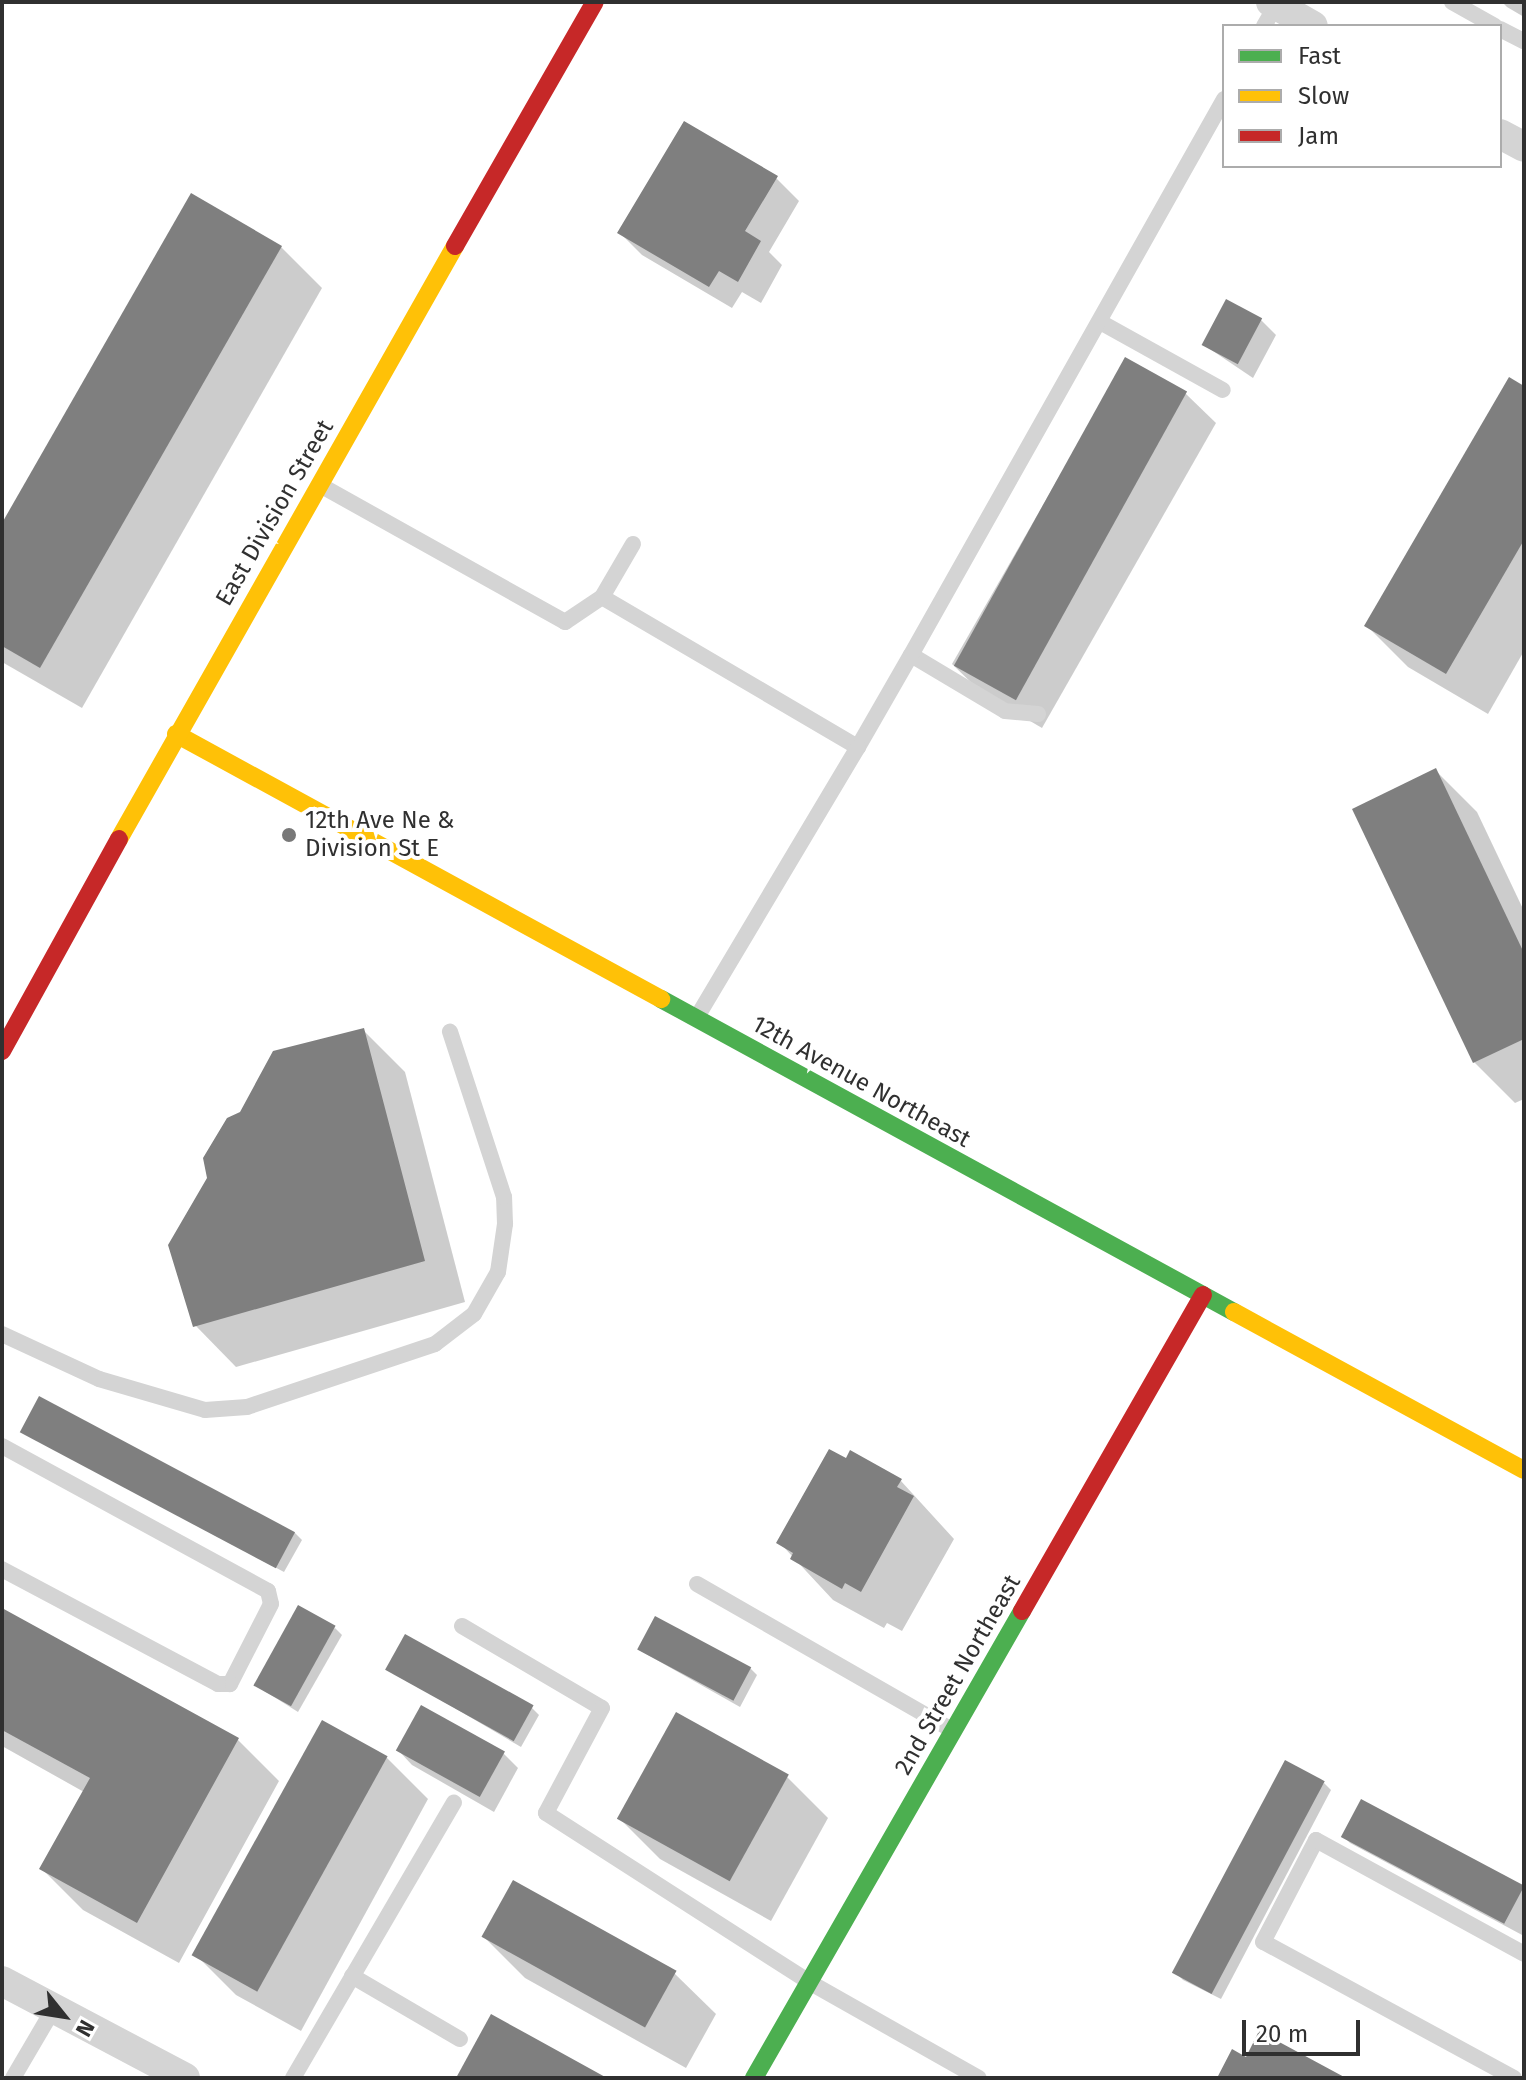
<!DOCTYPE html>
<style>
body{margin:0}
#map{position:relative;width:1526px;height:2080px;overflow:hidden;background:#fff;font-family:"Fira Sans",sans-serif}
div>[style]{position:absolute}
.shadow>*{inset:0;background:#0003}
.building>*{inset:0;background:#7f7f7f;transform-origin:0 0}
.lane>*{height:16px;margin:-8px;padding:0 8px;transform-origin:8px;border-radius:8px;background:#d4d4d4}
.street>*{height:30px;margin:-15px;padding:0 15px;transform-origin:15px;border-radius:15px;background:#d4d4d4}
.fast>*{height:18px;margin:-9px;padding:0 9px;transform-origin:9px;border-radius:9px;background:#4caf50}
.slow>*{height:18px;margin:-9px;padding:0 9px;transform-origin:9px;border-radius:9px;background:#ffc107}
.jam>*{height:18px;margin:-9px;padding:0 9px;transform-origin:9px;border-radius:9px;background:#c62828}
.dots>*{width:22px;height:22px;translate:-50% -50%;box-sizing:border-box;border:4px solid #fff;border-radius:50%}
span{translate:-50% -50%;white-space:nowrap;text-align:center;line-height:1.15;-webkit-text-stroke:8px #fff;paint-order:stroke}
.street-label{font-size:24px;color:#303030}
.poi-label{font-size:24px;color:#303030}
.left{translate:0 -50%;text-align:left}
.frame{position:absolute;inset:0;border:4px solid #303030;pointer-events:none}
.legend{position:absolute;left:1222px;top:24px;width:280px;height:144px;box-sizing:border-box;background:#fff;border:2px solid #acacac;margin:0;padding:10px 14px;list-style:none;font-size:24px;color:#303030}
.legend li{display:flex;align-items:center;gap:16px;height:40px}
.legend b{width:40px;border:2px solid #acacac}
.north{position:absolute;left:24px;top:1976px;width:80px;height:80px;-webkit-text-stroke:6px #fff;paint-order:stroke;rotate:120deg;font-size:22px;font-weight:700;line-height:32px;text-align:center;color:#303030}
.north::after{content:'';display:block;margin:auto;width:28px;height:36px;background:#303030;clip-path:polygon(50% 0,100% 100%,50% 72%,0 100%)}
.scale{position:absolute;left:1242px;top:2020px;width:118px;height:36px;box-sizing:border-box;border:4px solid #303030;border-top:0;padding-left:10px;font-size:24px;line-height:28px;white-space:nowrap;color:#303030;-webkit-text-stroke:6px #fff;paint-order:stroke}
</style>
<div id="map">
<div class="shadow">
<div style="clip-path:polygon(1502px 2px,1524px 2px,1524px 17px,1507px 7px)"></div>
<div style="clip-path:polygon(776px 178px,799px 201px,769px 252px,782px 265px,761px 303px,742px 292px,732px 308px,642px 255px,620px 233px)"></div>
<div style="clip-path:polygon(281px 247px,322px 288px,82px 708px,2px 662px,2px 527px)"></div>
<div style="clip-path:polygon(1227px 301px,1261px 320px,1276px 335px,1253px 378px,1204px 345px)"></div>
<div style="clip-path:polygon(1126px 360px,1186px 394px,1216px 423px,1042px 728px,982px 693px,952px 664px)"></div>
<div style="clip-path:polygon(1524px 388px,1524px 651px,1488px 714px,1408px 667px,1367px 626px)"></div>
<div style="clip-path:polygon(1436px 771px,1477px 812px,1524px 911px,1524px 1099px,1515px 1103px,1474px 1062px)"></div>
<div style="clip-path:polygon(363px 1030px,405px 1072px,465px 1302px,236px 1367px,195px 1325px,209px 1178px,242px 1114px)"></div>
<div style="clip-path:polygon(23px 1432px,295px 1533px,302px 1540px,284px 1572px)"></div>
<div style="clip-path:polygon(901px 1481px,954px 1539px,902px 1631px,887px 1623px,884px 1628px,833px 1600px,779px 1542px)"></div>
<div style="clip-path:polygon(2px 1611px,238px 1740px,279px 1781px,179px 1963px,83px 1910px,42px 1869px,84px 1792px,2px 1746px)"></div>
<div style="clip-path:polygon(335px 1628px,342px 1635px,298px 1712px,255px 1685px)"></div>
<div style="clip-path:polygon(639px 1650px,750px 1668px,757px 1675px,740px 1707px)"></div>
<div style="clip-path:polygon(388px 1669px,532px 1708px,539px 1715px,521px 1747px)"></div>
<div style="clip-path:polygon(322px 1723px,387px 1758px,428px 1799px,301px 2031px,236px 1995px,195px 1954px)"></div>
<div style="clip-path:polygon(398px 1750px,503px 1753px,518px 1768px,494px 1812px,412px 1765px)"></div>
<div style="clip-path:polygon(787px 1777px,828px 1818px,771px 1921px,660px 1859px,619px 1818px)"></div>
<div style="clip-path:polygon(1324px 1783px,1331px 1790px,1221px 1999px,1183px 1980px,1176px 1973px)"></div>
<div style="clip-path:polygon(1343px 1836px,1524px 1888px,1524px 1936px,1350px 1843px)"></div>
<div style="clip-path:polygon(484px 1937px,674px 1973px,716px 2014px,686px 2068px,525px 1978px)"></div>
</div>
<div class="building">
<div style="clip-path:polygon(684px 121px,778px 176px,745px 231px,761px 241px,738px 282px,719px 271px,709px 287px,617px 233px)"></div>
<div style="clip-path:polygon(191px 193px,282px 246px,40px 668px,2px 646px,2px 523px)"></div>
<div style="left:1226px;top:299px;width:41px;height:52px;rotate:28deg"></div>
<div style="left:1125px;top:357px;width:71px;height:353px;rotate:29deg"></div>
<div style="clip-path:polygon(1509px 377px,1524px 386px,1524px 540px,1446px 674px,1364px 626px)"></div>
<div style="clip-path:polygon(1436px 768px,1524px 953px,1524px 1039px,1473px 1063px,1352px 809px)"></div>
<div style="clip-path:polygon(364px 1028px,425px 1261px,193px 1327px,168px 1245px,207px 1178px,203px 1158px,227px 1118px,240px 1112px,273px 1051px)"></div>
<div style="left:39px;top:1396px;width:290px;height:41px;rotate:28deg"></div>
<div style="clip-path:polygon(829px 1449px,846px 1458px,850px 1450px,902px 1479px,897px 1487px,914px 1496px,861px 1592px,845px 1583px,842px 1589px,790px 1559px,793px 1553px,776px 1543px)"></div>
<div style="left:298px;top:1605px;width:43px;height:92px;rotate:29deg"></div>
<div style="clip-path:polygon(2px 1608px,239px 1738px,137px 1923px,39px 1869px,90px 1778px,2px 1730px)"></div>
<div style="left:655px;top:1616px;width:109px;height:38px;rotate:28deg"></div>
<div style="left:405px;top:1634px;width:147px;height:41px;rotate:29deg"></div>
<div style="left:421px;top:1705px;width:96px;height:52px;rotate:29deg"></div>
<div style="left:676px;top:1712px;width:129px;height:122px;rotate:29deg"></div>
<div style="left:322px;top:1720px;width:75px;height:269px;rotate:29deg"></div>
<div style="left:1285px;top:1760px;width:45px;height:241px;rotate:28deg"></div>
<div style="left:1361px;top:1799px;width:185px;height:43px;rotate:28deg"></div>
<div style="left:513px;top:1880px;width:187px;height:65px;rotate:29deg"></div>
<div style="clip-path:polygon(491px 2014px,607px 2078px,456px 2078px)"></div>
<div style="clip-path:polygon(1259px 2031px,1346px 2078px,1217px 2078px,1232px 2049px,1246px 2057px)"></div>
</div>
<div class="lane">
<div style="left:1452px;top:2px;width:49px;rotate:29.2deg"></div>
<div style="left:1264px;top:26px;width:24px;rotate:-60deg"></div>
<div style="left:1500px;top:29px;width:27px;rotate:27deg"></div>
<div style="left:1102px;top:323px;width:138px;rotate:29deg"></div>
<div style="left:320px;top:485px;width:281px;rotate:29.2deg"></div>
<div style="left:565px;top:622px;width:45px;rotate:-34deg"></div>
<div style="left:633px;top:544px;width:61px;rotate:120.3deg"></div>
<div style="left:602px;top:597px;width:297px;rotate:30.4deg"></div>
<div style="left:858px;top:747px;width:106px;rotate:-60.1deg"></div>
<div style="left:1038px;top:714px;width:33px;rotate:-175deg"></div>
<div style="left:1005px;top:711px;width:109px;rotate:-149.2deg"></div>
<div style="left:911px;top:655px;width:638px;rotate:-60.62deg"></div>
<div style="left:697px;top:1017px;width:314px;rotate:-59.2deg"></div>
<div style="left:2px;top:1334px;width:107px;rotate:24.9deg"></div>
<div style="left:99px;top:1379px;width:110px;rotate:16.3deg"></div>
<div style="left:205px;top:1410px;width:42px;rotate:-4.1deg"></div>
<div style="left:247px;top:1407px;width:198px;rotate:-18.5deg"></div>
<div style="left:435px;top:1344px;width:49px;rotate:-37.6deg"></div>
<div style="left:474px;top:1314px;width:48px;rotate:-60.3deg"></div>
<div style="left:498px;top:1272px;width:49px;rotate:-81.7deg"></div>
<div style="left:505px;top:1224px;width:27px;rotate:-92deg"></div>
<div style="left:504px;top:1197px;width:174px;rotate:-108.1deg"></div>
<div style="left:2px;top:1446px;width:303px;rotate:28.6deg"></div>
<div style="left:268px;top:1591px;width:13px;rotate:77deg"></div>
<div style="left:271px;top:1604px;width:90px;rotate:117.1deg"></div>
<div style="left:230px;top:1684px;width:12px;rotate:180deg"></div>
<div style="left:218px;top:1684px;width:245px;rotate:-152deg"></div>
<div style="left:697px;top:1584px;width:294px;rotate:29.8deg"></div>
<div style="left:462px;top:1626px;width:162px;rotate:30.4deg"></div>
<div style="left:602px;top:1708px;width:119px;rotate:118.1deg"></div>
<div style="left:546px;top:1813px;width:313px;rotate:32.7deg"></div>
<div style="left:809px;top:1982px;width:195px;rotate:29.5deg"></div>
<div style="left:352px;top:1976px;width:125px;rotate:30.3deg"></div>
<div style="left:13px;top:2078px;width:81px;rotate:-59.6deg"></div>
<div style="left:293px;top:2078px;width:319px;rotate:-59.7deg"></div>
<div style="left:1514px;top:2078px;width:285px;rotate:-151.5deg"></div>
<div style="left:1263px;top:1942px;width:115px;rotate:-62.5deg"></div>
<div style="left:1316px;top:1840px;width:237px;rotate:28.7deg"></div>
</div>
<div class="street">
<div style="left:1271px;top:2px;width:48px;rotate:29.7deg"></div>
<div style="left:1500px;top:134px;width:27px;rotate:28deg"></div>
<div style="left:2px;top:1981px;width:207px;rotate:27.9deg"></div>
</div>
<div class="fast">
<div style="left:661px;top:999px;width:653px;rotate:28.65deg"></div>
<div style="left:754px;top:2078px;width:538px;rotate:-60.15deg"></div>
</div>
<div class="slow">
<div style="left:176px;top:734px;width:553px;rotate:28.65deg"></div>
<div style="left:119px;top:839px;width:682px;rotate:-60.46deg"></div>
<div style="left:1234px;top:1312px;width:330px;rotate:28.6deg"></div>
</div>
<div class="jam">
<div style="left:455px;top:246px;width:281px;rotate:-60.2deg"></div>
<div style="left:2px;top:1051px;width:242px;rotate:-61.1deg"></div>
<div style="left:1022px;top:1611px;width:364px;rotate:-60.2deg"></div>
</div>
<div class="dots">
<div style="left:289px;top:835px;background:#787878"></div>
</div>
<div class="street-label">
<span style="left:275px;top:513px;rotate:-60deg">East Division Street</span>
<span style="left:861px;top:1082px;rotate:29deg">12th Avenue Northeast</span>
<span style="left:958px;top:1675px;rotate:-60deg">2nd Street Northeast</span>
</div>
<div class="poi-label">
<span class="left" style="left:305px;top:835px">12th Ave Ne &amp;<br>Division St E</span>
</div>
<div class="frame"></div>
<ul class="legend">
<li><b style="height:10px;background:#4caf50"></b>Fast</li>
<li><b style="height:10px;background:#ffc107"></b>Slow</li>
<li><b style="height:10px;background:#c62828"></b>Jam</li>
</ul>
<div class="north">N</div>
<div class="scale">20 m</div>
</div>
